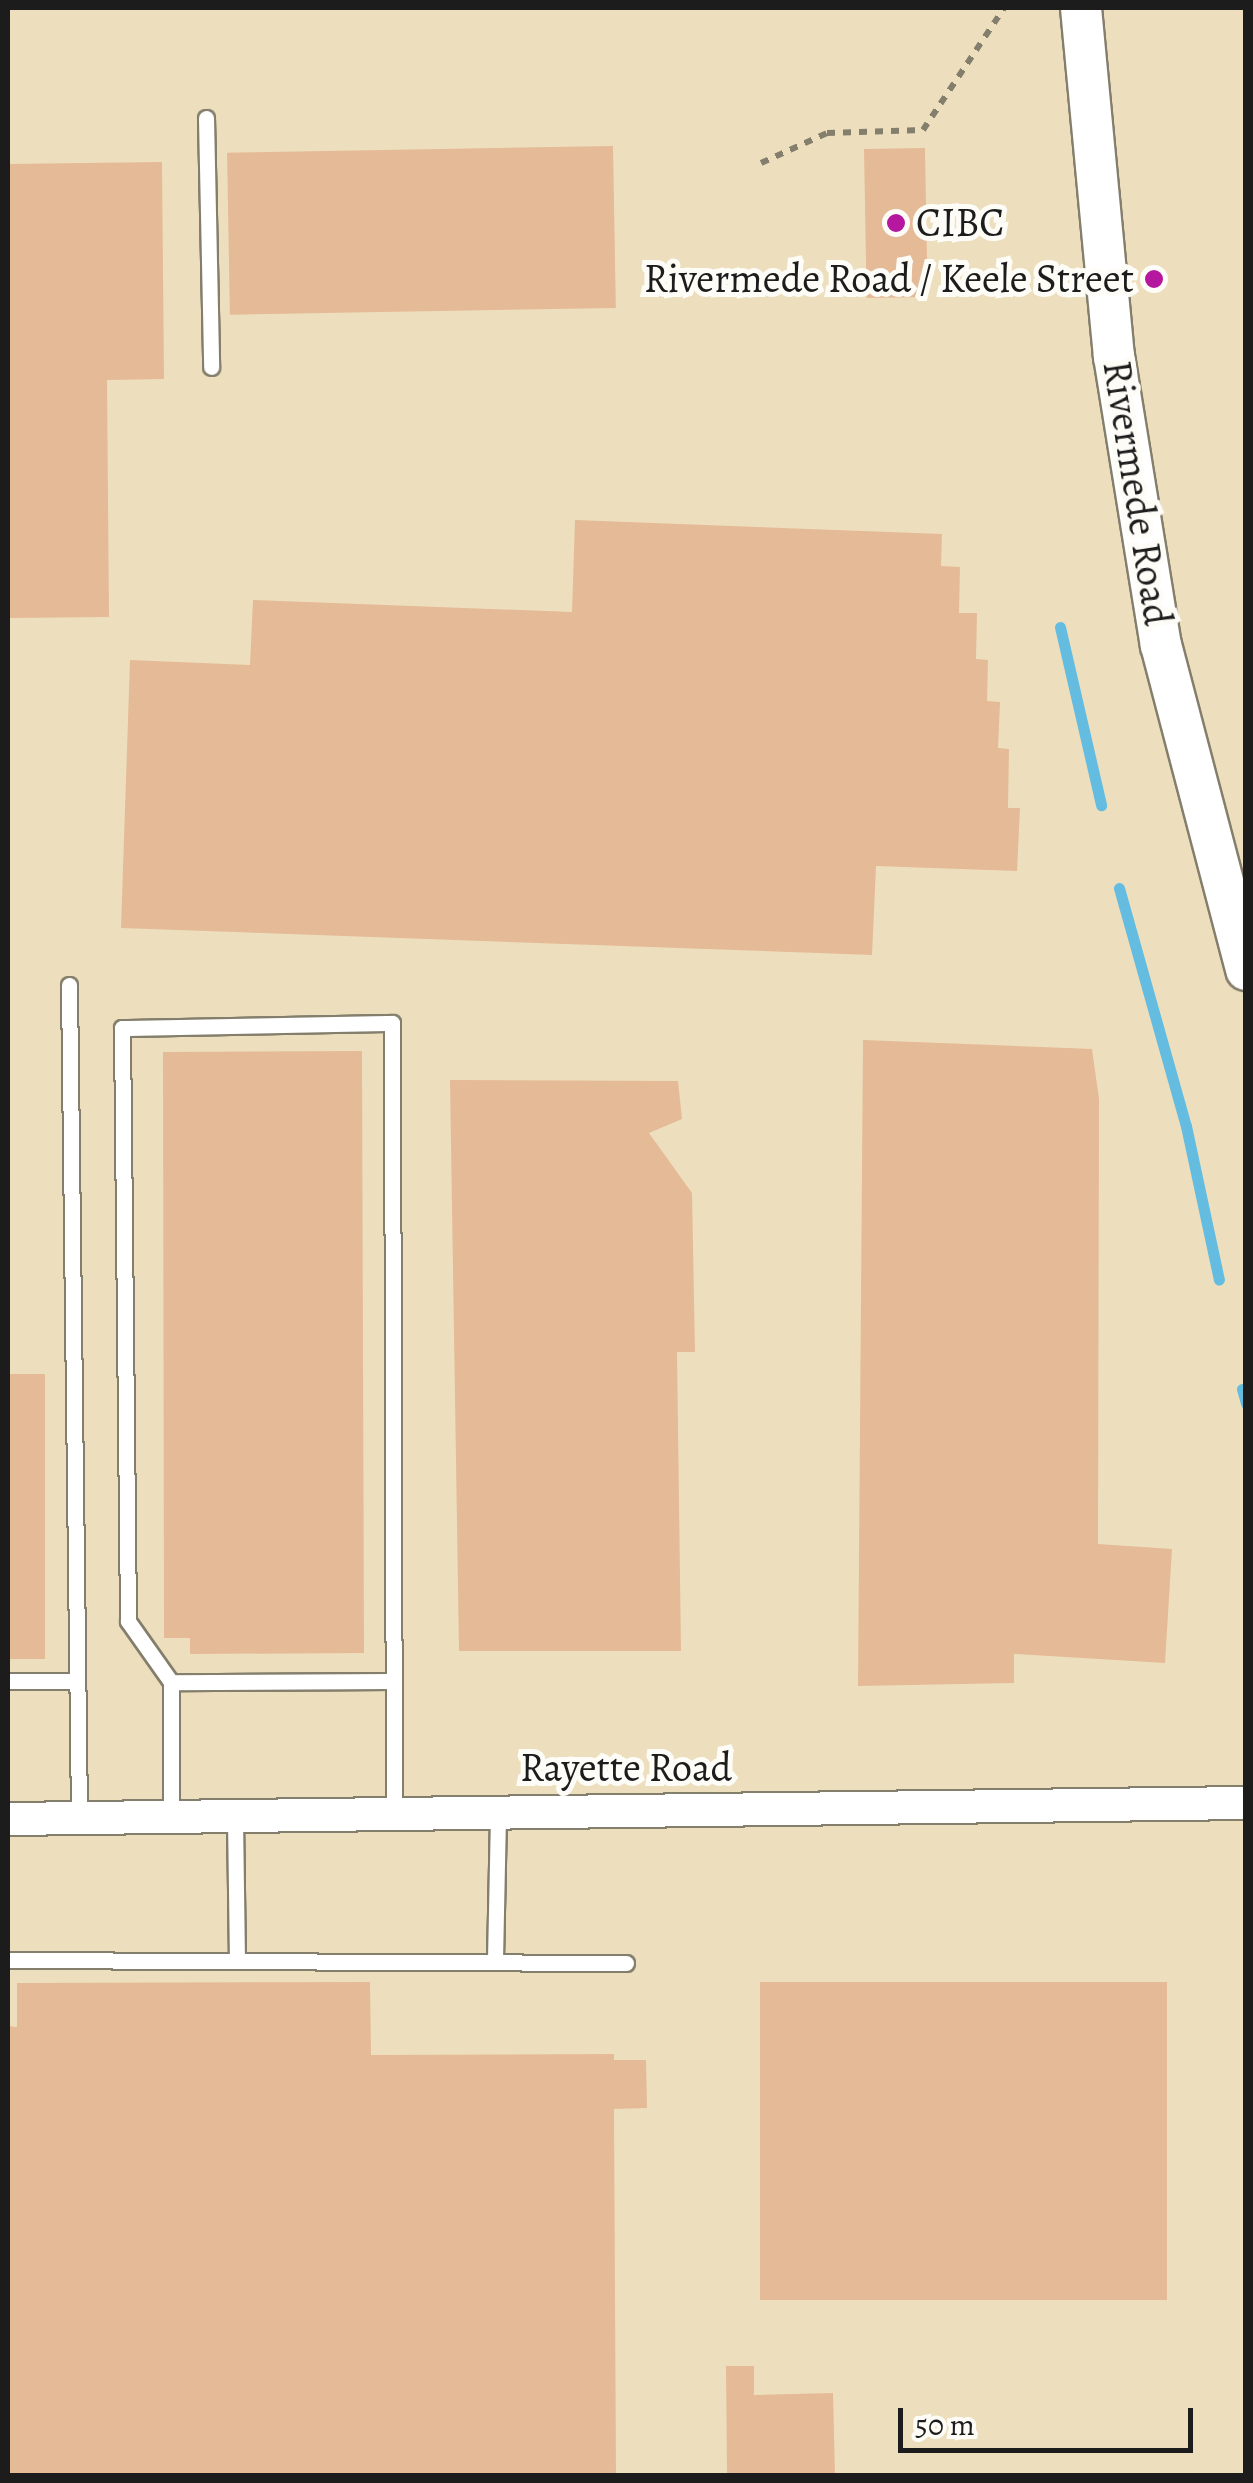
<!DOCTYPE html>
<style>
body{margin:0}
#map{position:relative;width:1253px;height:2483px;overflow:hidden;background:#eddfbd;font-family:Alegreya,serif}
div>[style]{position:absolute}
.stream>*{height:11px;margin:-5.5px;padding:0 5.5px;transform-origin:5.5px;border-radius:5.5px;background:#64bde1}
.building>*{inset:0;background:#e5ba97;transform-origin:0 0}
.path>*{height:6px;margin-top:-3px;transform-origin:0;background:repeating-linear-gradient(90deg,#847e6c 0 8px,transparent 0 16px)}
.roads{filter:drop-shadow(2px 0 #847e6c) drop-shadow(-2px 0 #847e6c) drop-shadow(0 2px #847e6c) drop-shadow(0 -2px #847e6c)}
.service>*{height:15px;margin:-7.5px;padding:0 7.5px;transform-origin:7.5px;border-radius:7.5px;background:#fff}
.minor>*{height:32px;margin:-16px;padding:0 16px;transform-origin:16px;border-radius:16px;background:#fff}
.tertiary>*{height:40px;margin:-20px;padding:0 20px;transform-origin:20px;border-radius:20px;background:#fff}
.dots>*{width:28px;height:28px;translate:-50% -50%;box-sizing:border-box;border:5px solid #fdfcf7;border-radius:50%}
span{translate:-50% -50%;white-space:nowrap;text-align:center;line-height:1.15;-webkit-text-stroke:10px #fdfcf7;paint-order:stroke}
.poi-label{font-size:40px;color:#1c1c1c}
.left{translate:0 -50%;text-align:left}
.right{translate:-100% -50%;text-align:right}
.street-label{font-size:40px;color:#1c1c1c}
.frame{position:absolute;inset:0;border:10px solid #1c1c1c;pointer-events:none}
.scale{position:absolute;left:898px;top:2408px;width:295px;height:45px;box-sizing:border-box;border:5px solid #1c1c1c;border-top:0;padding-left:12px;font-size:30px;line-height:35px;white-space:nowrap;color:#1c1c1c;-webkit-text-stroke:8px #fdfcf7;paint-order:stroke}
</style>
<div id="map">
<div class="stream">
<div style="left:1060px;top:627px;width:183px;rotate:77deg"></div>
<div style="left:1119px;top:888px;width:247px;rotate:74.3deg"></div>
<div style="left:1186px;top:1126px;width:157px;rotate:77.9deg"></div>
<div style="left:1242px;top:1389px;width:15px;rotate:74deg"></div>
</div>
<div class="building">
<div style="left:613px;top:146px;width:162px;height:386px;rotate:89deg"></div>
<div style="left:925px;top:148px;width:149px;height:61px;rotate:89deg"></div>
<div style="clip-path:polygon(162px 162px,164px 379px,107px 380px,109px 617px,8px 618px,8px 164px)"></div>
<div style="clip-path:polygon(575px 520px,942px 534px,941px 566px,960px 567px,959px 613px,977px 613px,976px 659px,988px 660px,987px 701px,1000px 702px,998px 748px,1009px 749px,1008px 808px,1020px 808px,1017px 871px,876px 866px,872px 955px,121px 928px,130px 660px,250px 665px,253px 600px,572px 612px)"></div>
<div style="clip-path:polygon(863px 1040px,1092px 1049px,1099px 1099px,1098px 1544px,1172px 1549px,1165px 1663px,1014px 1654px,1014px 1683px,858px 1686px)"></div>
<div style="clip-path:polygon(362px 1051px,364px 1653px,190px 1654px,190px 1638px,164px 1638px,163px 1052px)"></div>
<div style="clip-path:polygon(450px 1080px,678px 1081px,682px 1119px,649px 1133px,692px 1193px,695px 1352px,677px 1352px,681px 1651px,459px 1651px)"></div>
<div style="left:8px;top:1374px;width:37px;height:285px"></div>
<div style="clip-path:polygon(370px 1982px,371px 2055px,614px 2054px,614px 2060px,646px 2060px,647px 2108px,614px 2109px,616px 2476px,8px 2476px,8px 2026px,17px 2027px,17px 1983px)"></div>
<div style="left:760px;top:1982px;width:407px;height:318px"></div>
<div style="clip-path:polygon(726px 2366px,754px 2366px,754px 2395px,833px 2393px,835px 2476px,727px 2476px)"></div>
</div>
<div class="path">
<div style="left:761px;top:163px;width:72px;rotate:-24.4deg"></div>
<div style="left:827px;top:133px;width:96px;rotate:-1.8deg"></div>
<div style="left:923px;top:130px;width:146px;rotate:-56.4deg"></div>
</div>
<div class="roads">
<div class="service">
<div style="left:206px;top:118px;width:249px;rotate:88.8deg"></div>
<div style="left:69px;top:985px;width:834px;rotate:89.31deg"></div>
<div style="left:8px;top:1681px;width:69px"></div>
<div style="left:391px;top:1681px;width:220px;rotate:179.7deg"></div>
<div style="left:171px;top:1682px;width:75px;rotate:-125.2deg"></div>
<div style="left:128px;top:1621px;width:593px;rotate:-90.58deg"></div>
<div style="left:122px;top:1028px;width:270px;rotate:-1.1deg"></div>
<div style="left:392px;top:1023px;width:792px;rotate:89.86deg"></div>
<div style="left:171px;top:1682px;width:135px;rotate:90deg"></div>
<div style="left:235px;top:1818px;width:140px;rotate:89.2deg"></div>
<div style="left:495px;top:1959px;width:147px;rotate:-88.8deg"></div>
<div style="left:8px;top:1960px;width:618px;rotate:0.28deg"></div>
</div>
<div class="minor">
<div style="left:8px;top:1819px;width:1238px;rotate:-0.74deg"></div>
</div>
<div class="tertiary">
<div style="left:1081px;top:8px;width:350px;rotate:84.6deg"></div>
<div style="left:1114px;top:356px;width:293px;rotate:80.8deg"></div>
<div style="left:1161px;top:645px;width:336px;rotate:75.3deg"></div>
</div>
</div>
<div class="dots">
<div style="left:896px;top:223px;background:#b5179e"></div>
<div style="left:1154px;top:279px;background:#b5179e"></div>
</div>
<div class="poi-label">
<span class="left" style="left:916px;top:223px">CIBC</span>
<span class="right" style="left:1134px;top:279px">Rivermede Road / Keele Street</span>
</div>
<div class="street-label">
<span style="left:1137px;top:493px;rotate:81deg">Rivermede Road</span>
<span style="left:626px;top:1768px">Rayette Road</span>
</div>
<div class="frame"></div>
<div class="scale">50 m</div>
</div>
